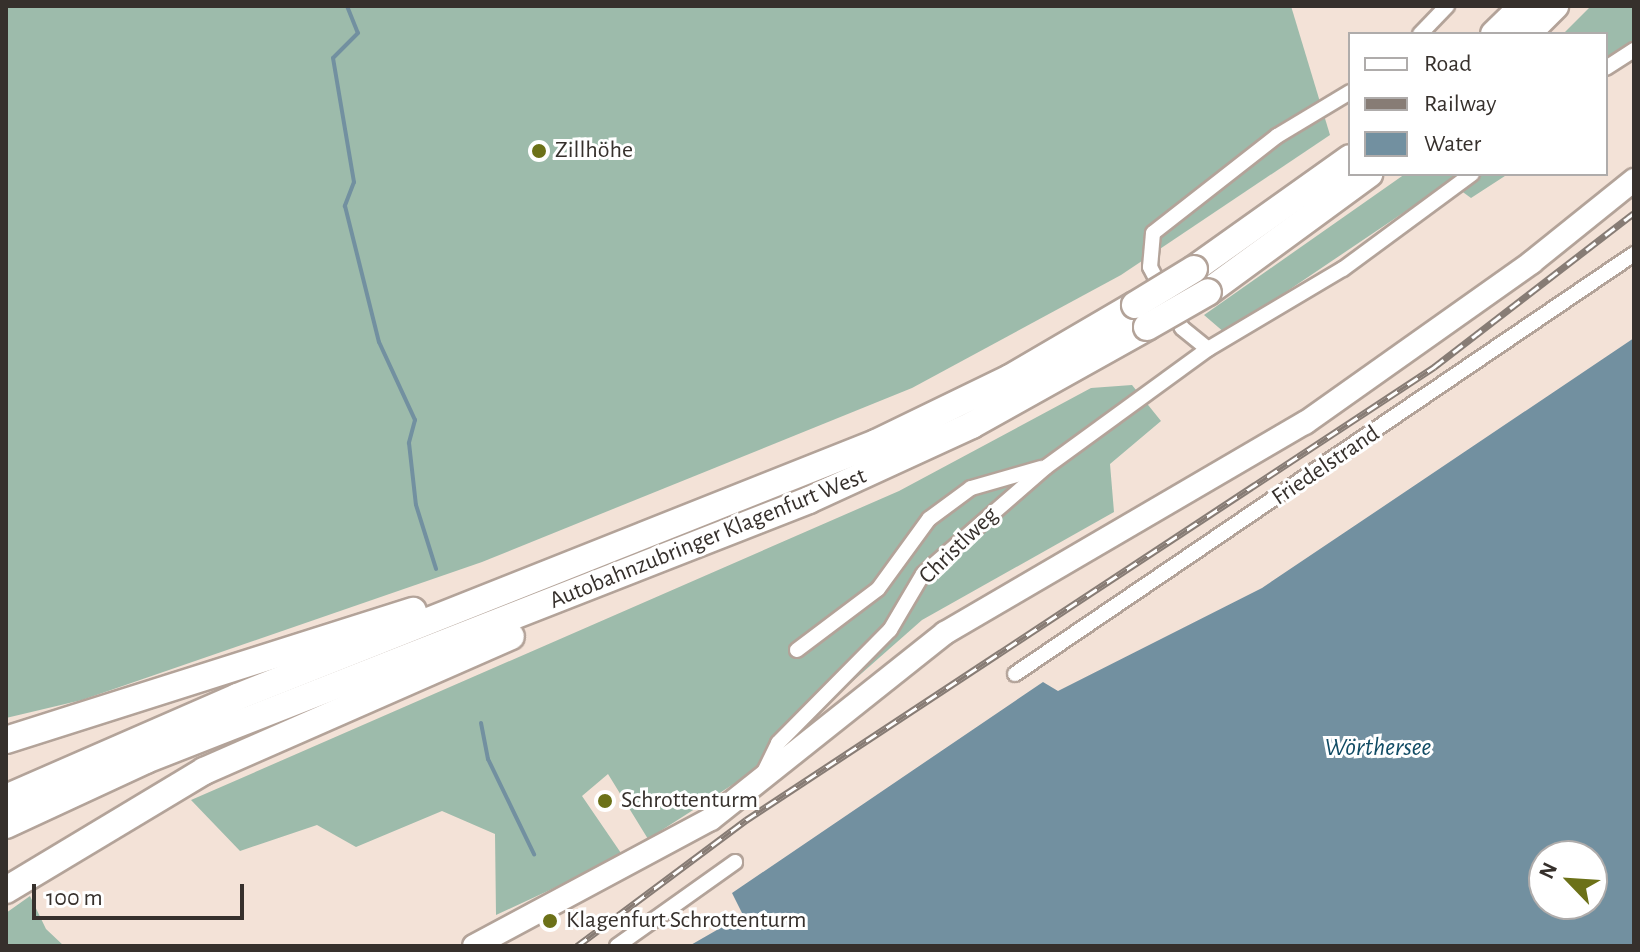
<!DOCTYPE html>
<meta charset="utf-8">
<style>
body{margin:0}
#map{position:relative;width:1640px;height:952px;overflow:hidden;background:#f3e2d7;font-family:"Alegreya Sans",sans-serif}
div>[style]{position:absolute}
.forest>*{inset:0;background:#9dbbab}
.water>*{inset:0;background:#7290a0}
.stream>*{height:4px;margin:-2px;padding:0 2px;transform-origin:2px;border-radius:2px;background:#7290a0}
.roads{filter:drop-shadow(2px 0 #b3a399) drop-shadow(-2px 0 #b3a399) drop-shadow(0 2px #b3a399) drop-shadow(0 -2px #b3a399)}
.minor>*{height:14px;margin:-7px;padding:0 7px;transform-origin:7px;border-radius:7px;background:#fff}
.primary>*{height:22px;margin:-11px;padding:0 11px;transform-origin:11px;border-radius:11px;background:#fff}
.motorway>*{height:26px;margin:-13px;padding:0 13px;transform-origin:13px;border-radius:13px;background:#fff}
.rail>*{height:7px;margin-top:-3.5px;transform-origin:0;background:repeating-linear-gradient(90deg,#fff 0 12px,#877c75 0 24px);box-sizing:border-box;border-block:2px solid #877c75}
.bridges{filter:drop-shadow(2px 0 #b3a399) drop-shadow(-2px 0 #b3a399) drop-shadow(0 2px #b3a399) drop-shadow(0 -2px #b3a399)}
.motorway-bridge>*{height:26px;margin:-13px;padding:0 13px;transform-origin:13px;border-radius:13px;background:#fff}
.dots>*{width:22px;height:22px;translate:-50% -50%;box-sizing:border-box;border:4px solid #fff;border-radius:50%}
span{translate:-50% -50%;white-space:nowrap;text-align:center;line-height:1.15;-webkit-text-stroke:6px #fff;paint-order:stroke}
.poi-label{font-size:24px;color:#36302c}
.left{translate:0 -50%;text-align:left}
.street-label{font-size:24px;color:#36302c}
.water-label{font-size:26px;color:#114c65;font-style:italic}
.frame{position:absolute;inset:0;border:8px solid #36302c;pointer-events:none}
.legend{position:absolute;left:1348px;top:32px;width:260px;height:144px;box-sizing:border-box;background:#fff;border:2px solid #afacab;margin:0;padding:10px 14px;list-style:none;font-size:24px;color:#36302c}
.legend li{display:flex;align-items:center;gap:16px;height:40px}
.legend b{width:40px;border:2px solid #afacab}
.north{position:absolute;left:1528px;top:840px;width:80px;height:80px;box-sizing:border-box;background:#fff;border:2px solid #afacab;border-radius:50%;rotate:295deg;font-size:22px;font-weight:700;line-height:32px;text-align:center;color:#36302c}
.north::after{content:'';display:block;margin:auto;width:28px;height:36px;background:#6c7118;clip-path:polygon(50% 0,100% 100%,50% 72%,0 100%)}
.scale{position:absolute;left:32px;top:884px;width:212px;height:36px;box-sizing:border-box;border:4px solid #36302c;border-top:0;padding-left:10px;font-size:24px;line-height:28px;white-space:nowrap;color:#36302c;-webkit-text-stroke:6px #fff;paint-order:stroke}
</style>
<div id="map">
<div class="forest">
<div style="clip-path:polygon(6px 6px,1291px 6px,1330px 135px,1121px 275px,912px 388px,482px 562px,82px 700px,6px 718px)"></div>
<div style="clip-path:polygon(1591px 6px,1634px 6px,1634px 44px,1606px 59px,1606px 34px,1563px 34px)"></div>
<div style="clip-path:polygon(1405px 174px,1508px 174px,1471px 198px,1449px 182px,1225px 333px,1204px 315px)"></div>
<div style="clip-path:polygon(1132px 385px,1161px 421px,1110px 464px,1114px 512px,922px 620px,743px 778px,648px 839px,608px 774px,582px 796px,623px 856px,496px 915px,495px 834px,442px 811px,356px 847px,317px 825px,240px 851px,191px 800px,899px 491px,1091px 388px)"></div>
<div style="clip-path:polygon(30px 896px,46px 929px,64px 946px,6px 946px,6px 913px)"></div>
</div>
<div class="water">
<div style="clip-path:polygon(evenodd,1634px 338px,1634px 946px,689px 946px,743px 915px,732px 893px,1043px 682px,1058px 691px,1262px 588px,1634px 338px,1544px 856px,1592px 856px,1592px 904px,1544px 904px,1544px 856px)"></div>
</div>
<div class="stream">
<div style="left:347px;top:6px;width:29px;rotate:68deg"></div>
<div style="left:358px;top:33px;width:35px;rotate:135deg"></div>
<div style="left:333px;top:58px;width:126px;rotate:80.4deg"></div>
<div style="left:354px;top:182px;width:26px;rotate:111deg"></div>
<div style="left:345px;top:206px;width:140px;rotate:76deg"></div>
<div style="left:379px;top:342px;width:86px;rotate:65.2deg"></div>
<div style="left:415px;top:420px;width:24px;rotate:105deg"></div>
<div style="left:409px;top:443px;width:62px;rotate:83.6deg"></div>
<div style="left:416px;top:505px;width:67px;rotate:72.6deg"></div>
<div style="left:481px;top:723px;width:37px;rotate:79deg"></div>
<div style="left:488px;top:759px;width:106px;rotate:64.2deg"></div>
</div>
<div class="roads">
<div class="minor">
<div style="left:1420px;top:34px;width:39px;rotate:-46deg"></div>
<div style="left:1606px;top:68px;width:33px;rotate:-33deg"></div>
<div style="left:1350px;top:92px;width:85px;rotate:148.9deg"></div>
<div style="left:1277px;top:136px;width:157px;rotate:142deg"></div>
<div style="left:1153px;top:233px;width:34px;rotate:95deg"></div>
<div style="left:1150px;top:267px;width:69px;rotate:62.3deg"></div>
<div style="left:1182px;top:328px;width:33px;rotate:39deg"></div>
<div style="left:1208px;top:349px;width:157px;rotate:-30.7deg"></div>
<div style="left:1343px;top:269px;width:160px;rotate:-36.4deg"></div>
<div style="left:797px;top:650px;width:101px;rotate:-37deg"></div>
<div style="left:878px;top:589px;width:87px;rotate:-53.9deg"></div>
<div style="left:929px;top:519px;width:52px;rotate:-36.4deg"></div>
<div style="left:971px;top:488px;width:73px;rotate:-15.9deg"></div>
<div style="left:1015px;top:674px;width:748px;rotate:-34.16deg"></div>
<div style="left:764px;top:772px;width:32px;rotate:-64deg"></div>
<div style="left:778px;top:743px;width:159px;rotate:-45.3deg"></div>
<div style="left:890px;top:630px;width:65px;rotate:-59.5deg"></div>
<div style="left:923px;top:574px;width:163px;rotate:-41deg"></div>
<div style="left:1046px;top:467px;width:200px;rotate:-36.1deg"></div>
<div style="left:617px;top:946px;width:145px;rotate:-35.4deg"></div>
</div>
<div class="primary">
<div style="left:474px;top:946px;width:269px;rotate:-28.2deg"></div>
<div style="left:711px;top:819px;width:299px;rotate:-38.5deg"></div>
<div style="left:945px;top:633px;width:417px;rotate:-30.3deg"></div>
<div style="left:1305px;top:423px;width:278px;rotate:-35.3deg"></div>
<div style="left:1532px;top:262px;width:131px;rotate:-38.8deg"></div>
</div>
<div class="motorway">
<div style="left:1494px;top:34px;width:40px;rotate:-44deg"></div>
<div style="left:1527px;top:34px;width:40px;rotate:-45deg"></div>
<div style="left:1194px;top:269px;width:191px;rotate:-35.4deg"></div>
<div style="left:1208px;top:292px;width:200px;rotate:-36.2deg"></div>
<div style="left:6px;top:740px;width:427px;rotate:-17.6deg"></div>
<div style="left:6px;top:798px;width:252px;rotate:-23.6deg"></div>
<div style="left:237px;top:697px;width:688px;rotate:-21.68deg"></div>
<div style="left:876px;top:443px;width:149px;rotate:-25.9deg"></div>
<div style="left:1010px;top:378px;width:145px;rotate:-30.3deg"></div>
<div style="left:6px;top:825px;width:154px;rotate:-24.9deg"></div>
<div style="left:146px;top:760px;width:712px;rotate:-21.41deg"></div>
<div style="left:809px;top:500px;width:179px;rotate:-24.7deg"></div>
<div style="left:972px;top:425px;width:201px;rotate:-29.2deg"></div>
<div style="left:6px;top:890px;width:231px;rotate:-31deg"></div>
<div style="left:204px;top:771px;width:335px;rotate:-23.7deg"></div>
</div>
</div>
<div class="rail">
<div style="left:577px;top:946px;width:211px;rotate:-36.7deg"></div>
<div style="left:746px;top:820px;width:824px;rotate:-33.36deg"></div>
<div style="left:1434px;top:367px;width:252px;rotate:-37.6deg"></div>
</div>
<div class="bridges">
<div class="motorway-bridge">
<div style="left:1135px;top:305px;width:69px;rotate:-31.4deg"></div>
<div style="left:1147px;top:327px;width:70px;rotate:-29.8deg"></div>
</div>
</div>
<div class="dots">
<div style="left:539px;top:151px;background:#6c7118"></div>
<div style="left:605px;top:801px;background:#6c7118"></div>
<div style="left:550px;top:921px;background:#6c7118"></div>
</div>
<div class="poi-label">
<span class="left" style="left:555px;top:151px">Zillhöhe</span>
<span class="left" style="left:621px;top:801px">Schrottenturm</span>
<span class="left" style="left:566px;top:921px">Klagenfurt Schrottenturm</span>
</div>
<div class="street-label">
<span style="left:1326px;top:466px;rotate:-34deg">Friedelstrand</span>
<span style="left:708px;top:539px;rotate:-22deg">Autobahnzubringer Klagenfurt West</span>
<span style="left:959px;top:546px;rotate:-44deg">Christlweg</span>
</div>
<div class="water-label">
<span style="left:1378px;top:748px">Wörthersee</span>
</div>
<div class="frame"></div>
<ul class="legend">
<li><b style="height:10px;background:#fff"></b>Road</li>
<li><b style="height:10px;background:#877c75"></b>Railway</li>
<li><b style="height:22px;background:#7290a0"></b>Water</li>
</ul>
<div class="north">N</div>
<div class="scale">100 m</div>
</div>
